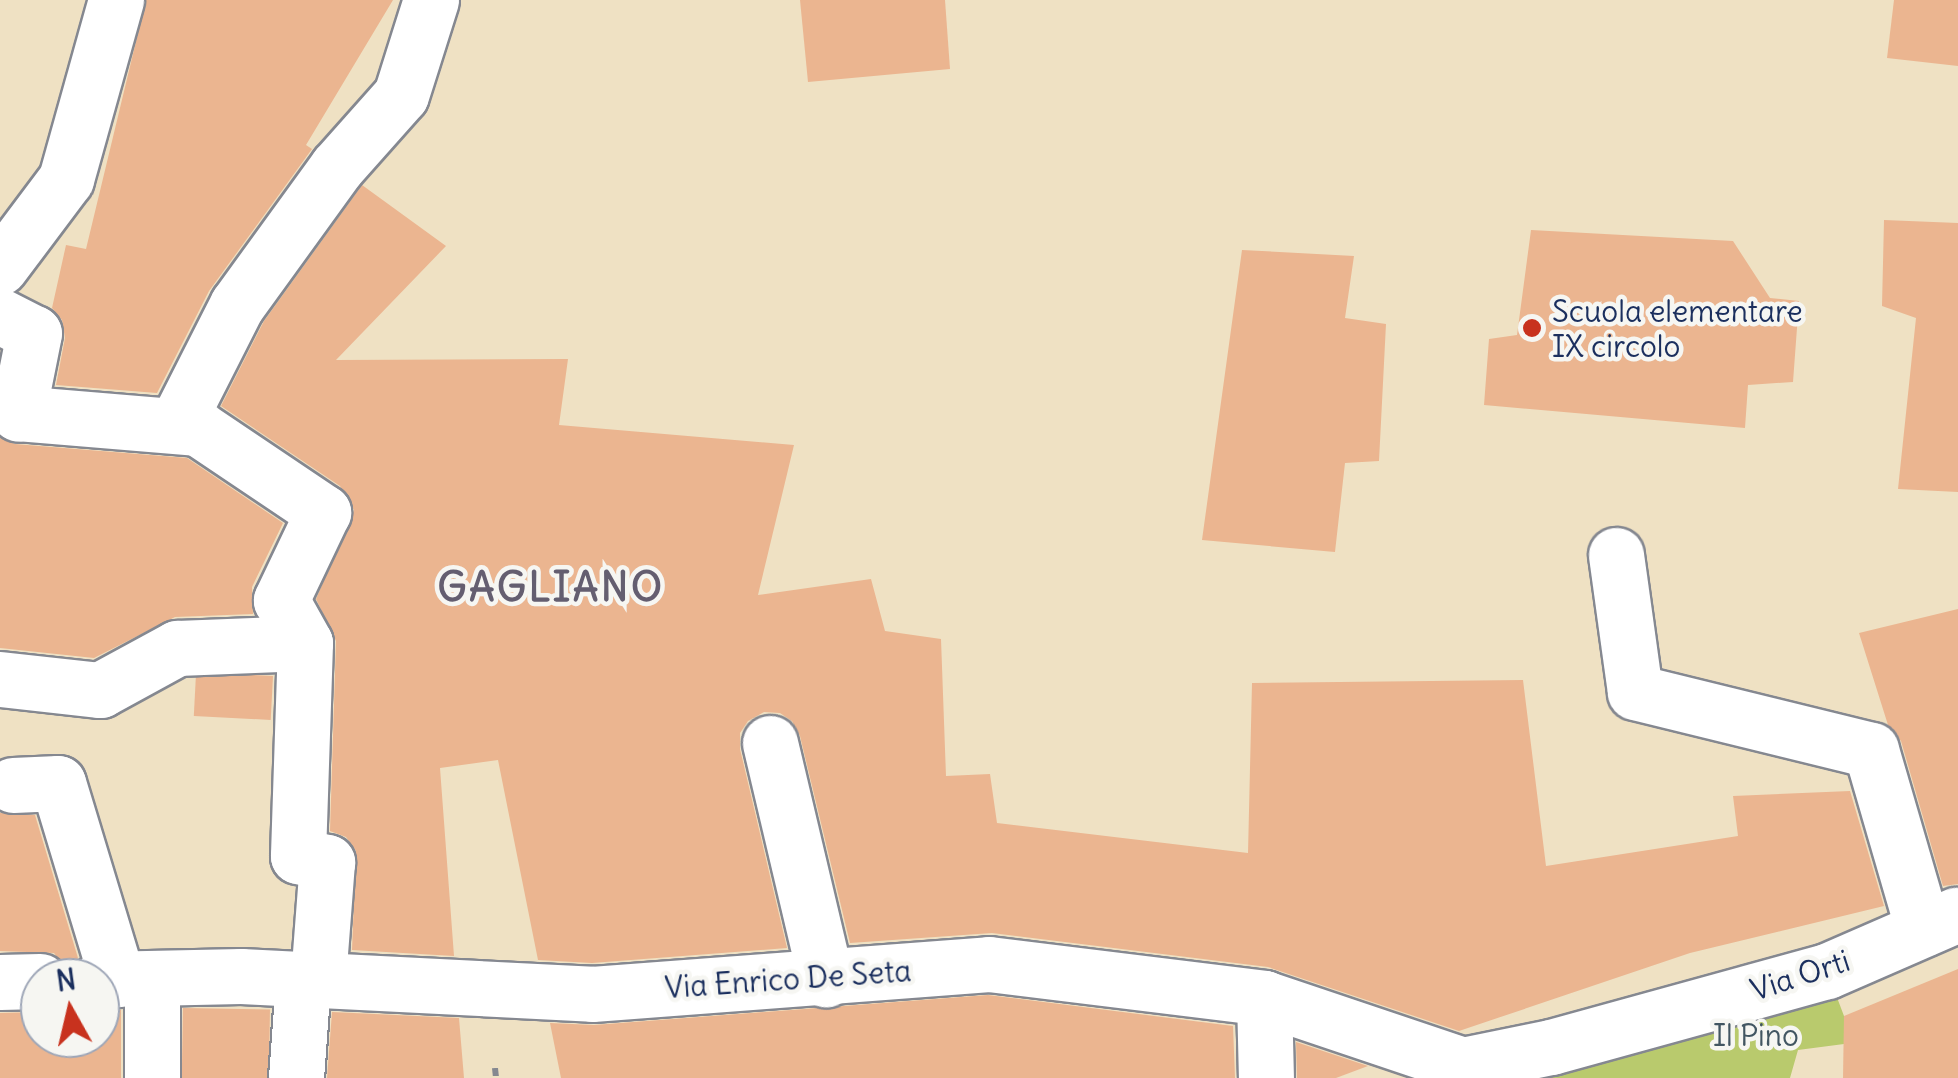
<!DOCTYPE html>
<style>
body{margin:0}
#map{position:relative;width:1958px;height:1078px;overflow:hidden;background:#efe1c3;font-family:Delius,sans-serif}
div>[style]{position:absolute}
.green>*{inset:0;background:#b9ca6d}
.building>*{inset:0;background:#ebb590;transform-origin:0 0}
.path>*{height:6px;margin-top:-3px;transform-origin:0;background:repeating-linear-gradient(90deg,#858890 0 8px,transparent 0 16px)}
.roads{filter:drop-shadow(2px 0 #858890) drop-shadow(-2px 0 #858890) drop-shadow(0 2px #858890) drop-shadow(0 -2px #858890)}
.minor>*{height:55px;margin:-27.5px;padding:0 27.5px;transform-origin:27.5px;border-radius:27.5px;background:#fff}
.dots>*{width:28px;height:28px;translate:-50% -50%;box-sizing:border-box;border:5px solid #f6f6f2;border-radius:50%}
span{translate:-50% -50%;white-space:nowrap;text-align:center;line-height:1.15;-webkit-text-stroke:9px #f6f6f2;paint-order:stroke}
.poi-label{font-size:30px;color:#1b2f5e}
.left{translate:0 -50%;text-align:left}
.street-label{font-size:30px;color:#1b2f5e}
.park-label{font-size:30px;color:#425662}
.district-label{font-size:40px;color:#645e70;font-weight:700;letter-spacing:2.5px}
.north{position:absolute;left:20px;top:958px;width:100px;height:100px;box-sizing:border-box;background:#f6f6f2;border:2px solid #9ea6b7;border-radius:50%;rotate:352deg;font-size:28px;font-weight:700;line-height:40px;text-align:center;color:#1b2f5e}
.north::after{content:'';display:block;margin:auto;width:35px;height:45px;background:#c8321e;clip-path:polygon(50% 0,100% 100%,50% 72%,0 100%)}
</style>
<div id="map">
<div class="green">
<div style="clip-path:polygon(1827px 971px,1844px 1016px,1844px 1044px,1798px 1050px,1790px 1078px,1482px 1078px)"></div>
</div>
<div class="building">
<div style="clip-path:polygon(146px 0,393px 0,306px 145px,312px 149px,209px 291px,157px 393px,56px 385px,65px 338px,62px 320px,52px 308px,66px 245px,86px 249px)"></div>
<div style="clip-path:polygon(800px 0,945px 0,950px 69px,808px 82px)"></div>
<div style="clip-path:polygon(1894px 0,1958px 0,1958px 66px,1887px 58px)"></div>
<div style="clip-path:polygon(362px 185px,446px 246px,336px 360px,568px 359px,559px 425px,794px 445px,758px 595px,871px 579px,885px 631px,941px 639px,946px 776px,990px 774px,997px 823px,1248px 853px,1252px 683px,1523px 680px,1546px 866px,1738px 836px,1733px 796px,1850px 791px,1884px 906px,1690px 953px,1459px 1031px,1268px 967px,992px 933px,850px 943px,800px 736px,792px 721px,780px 713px,764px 712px,748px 721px,740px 733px,740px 749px,787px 948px,592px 963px,538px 960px,498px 760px,440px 768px,454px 956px,352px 950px,356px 851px,346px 837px,330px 831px,336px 641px,316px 599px,354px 510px,340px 486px,221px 406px,264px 321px)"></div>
<div style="clip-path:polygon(1884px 220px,1958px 223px,1958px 492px,1898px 489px,1916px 318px,1882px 306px)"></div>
<div style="clip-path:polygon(1531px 230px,1733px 241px,1770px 298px,1799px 301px,1793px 382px,1748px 385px,1745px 428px,1484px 405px,1489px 339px,1517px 335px)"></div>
<div style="clip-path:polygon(1242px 250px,1354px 256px,1345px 318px,1386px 324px,1379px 461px,1345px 463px,1335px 552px,1202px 540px)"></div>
<div style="clip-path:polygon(0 438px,15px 444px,187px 458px,283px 523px,252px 587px,253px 614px,175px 617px,94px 658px,0 648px)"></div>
<div style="clip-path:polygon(1958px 609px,1958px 884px,1943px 886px,1901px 741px,1888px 725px,1859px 633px)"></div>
<div style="left:273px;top:676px;width:44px;height:77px;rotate:93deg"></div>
<div style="clip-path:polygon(0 813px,35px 815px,78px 958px,70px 975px,54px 953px,0 951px)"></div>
<div style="clip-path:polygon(1958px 969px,1958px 1078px,1843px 1078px,1844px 1016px)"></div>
<div style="clip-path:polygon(988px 995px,1233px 1026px,1235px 1078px,561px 1078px,550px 1023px,594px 1025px)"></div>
<div style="left:183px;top:1008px;width:87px;height:70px;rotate:1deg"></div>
<div style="clip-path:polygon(100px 1010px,121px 1010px,121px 1078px,0 1078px,0 1013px,40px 1012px,40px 1038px,100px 1038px)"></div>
<div style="clip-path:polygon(332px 1012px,459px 1018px,464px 1078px,327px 1078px)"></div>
<div style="clip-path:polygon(1296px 1042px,1368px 1066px,1336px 1078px,1297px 1078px)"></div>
</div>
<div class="path">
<div style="left:495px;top:1068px;width:10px;rotate:84deg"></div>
</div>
<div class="roads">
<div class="minor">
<div style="left:0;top:267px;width:110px;rotate:-53.1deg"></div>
<div style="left:66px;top:179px;width:186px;rotate:-74.4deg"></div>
<div style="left:0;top:316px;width:38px;rotate:27deg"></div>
<div style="left:34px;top:333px;width:82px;rotate:101.3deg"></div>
<div style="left:18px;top:413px;width:181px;rotate:4.8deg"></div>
<div style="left:198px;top:428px;width:151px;rotate:33.9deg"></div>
<div style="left:323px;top:512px;width:98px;rotate:115.5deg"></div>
<div style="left:281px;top:600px;width:49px;rotate:60.8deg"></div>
<div style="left:176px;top:425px;width:135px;rotate:-63.1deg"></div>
<div style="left:237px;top:305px;width:170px;rotate:-54.1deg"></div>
<div style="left:337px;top:167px;width:96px;rotate:-48.4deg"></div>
<div style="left:401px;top:95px;width:100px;rotate:-72.5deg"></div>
<div style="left:1616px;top:555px;width:138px;rotate:82.1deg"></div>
<div style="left:1635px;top:692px;width:243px;rotate:13.8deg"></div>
<div style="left:1871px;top:750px;width:186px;rotate:73.8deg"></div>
<div style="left:305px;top:643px;width:213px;rotate:91.9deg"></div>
<div style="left:298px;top:856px;width:30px;rotate:12deg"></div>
<div style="left:327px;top:862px;width:118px;rotate:94.4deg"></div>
<div style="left:0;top:679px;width:101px;rotate:6.3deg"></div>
<div style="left:100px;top:690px;width:88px;rotate:-28.6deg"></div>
<div style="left:177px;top:648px;width:128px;rotate:-2.2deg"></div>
<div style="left:770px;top:743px;width:243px;rotate:76.7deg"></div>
<div style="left:13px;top:785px;width:45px;rotate:-2.5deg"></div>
<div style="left:58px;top:783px;width:205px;rotate:73.2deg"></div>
<div style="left:100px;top:979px;width:141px;rotate:-1.2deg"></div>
<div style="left:241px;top:976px;width:351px;rotate:2.9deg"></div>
<div style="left:592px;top:994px;width:398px;rotate:-4.3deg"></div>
<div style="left:989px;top:964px;width:277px;rotate:7deg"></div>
<div style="left:1264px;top:998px;width:210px;rotate:18.6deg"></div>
<div style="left:1463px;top:1065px;width:23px;rotate:34deg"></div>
<div style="left:0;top:982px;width:40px;rotate:-1.4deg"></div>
<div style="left:1264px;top:998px;width:80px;rotate:88.6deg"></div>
<div style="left:1463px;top:1065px;width:90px;rotate:-11.6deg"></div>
<div style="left:1551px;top:1047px;width:286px;rotate:-15.4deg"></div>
<div style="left:1827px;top:971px;width:141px;rotate:-23.5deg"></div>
<div style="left:152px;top:1078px;width:100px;rotate:-90deg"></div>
<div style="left:296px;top:1078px;width:97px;rotate:-85.9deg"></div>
</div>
</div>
<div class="dots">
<div style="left:1532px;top:328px;background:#c8321e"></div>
</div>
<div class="poi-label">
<span class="left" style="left:1552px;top:328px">Scuola elementare<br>IX circolo</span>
</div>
<div class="street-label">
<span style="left:1800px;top:975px;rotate:-18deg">Via Orti</span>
<span style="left:788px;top:979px;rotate:-4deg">Via Enrico De Seta</span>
</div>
<div class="park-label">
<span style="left:1756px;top:1035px">Il Pino</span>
</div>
<div class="district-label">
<span style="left:551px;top:587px">GAGLIANO</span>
</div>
<div class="north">N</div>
</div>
